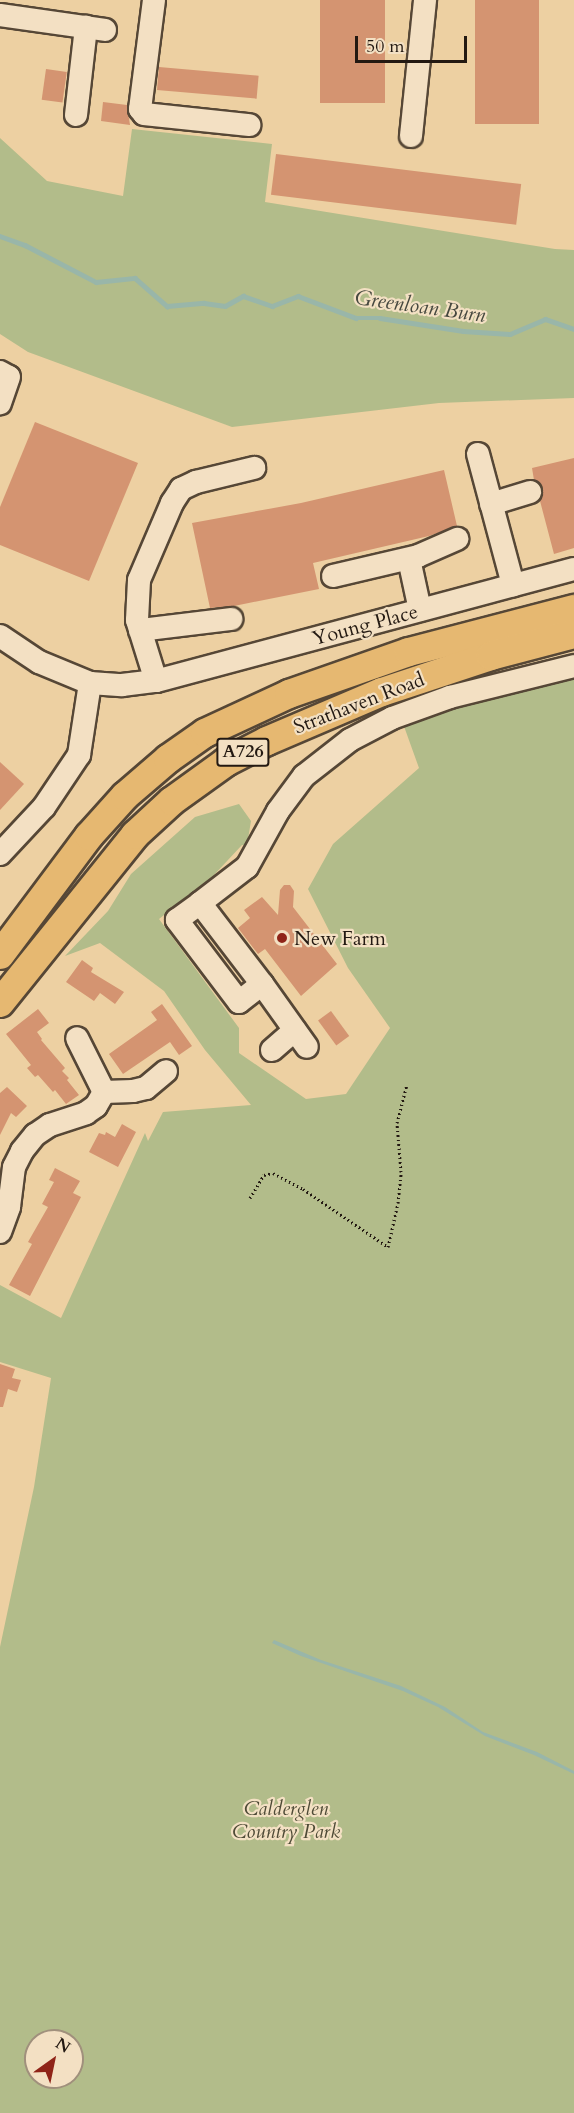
<!DOCTYPE html>
<style>
body{margin:0}
#map{position:relative;width:574px;height:2113px;overflow:hidden;background:#edd0a2;font-family:Cardo,serif}
div>[style]{position:absolute}
.green>*{inset:0;background:#b2bc8a}
.water>*{inset:0;background:#99b6a9}
.stream>*{height:4.5px;margin:-2.25px;padding:0 2.25px;transform-origin:2.25px;border-radius:2.25px;background:#99b6a9}
.building>*{inset:0;background:#d49471;transform-origin:0 0}
.path>*{height:3px;margin-top:-1.5px;transform-origin:0;background:repeating-linear-gradient(90deg,#231912 0 1.5px,transparent 0 4.5px)}
.roads{filter:drop-shadow(2px 0 #564736) drop-shadow(-2px 0 #564736) drop-shadow(0 2px #564736) drop-shadow(0 -2px #564736)}
.minor>*{height:22px;margin:-11px;padding:0 11px;transform-origin:11px;border-radius:11px;background:#f3e0c3}
.major>*{height:28px;margin:-14px;padding:0 14px;transform-origin:14px;border-radius:14px;background:#e6b871}
.dots>*{width:16px;height:16px;translate:-50% -50%;box-sizing:border-box;border:3px solid #f3e0c3;border-radius:50%}
span{translate:-50% -50%;white-space:nowrap;text-align:center;line-height:1.15;-webkit-text-stroke:4.5px #f3e0c3;paint-order:stroke}
.shield-label span{padding:2px 4px;background:#f3e0c3;border:2px solid;border-radius:4px;-webkit-text-stroke-width:0}
.shield-label{font-size:18px;color:#231912;font-weight:700}
.street-label{font-size:20px;color:#231912}
.poi-label{font-size:20px;color:#231912}
.left{translate:0 -50%;text-align:left}
.park-label{font-size:20px;color:#4e4a36;font-style:italic}
.water-label{font-size:21px;color:#46483f;font-style:italic}
.north{position:absolute;left:24px;top:2029px;width:60px;height:60px;box-sizing:border-box;background:#f3e0c3;border:2px solid #a0907c;border-radius:50%;rotate:33deg;font-size:16px;font-weight:700;line-height:24px;text-align:center;color:#231912}
.north::after{content:'';display:block;margin:auto;width:21px;height:27px;background:#8f2418;clip-path:polygon(50% 0,100% 100%,50% 72%,0 100%)}
.scale{position:absolute;left:355px;top:36px;width:112px;height:27px;box-sizing:border-box;border:3px solid #231912;border-top:0;padding-left:8px;font-size:18px;line-height:21px;white-space:nowrap;color:#231912;-webkit-text-stroke:4px #f3e0c3;paint-order:stroke}
</style>
<div id="map">
<div class="green">
<div style="clip-path:polygon(132px 129px,272px 144px,265px 202px,555px 249px,574px 250px,574px 398px,439px 403px,232px 427px,28px 352px,0 334px,0 138px,47px 181px,123px 196px)"></div>
<div style="clip-path:polygon(evenodd,574px 676px,574px 2113px,0 2113px,0 1647px,34px 1487px,51px 1378px,0 1362px,0 1285px,61px 1318px,145px 1133px,148px 1141px,163px 1112px,251px 1105px,205px 1050px,164px 991px,100px 943px,65px 956px,108px 911px,131px 874px,195px 817px,239px 804px,251px 821px,247px 845px,242px 845px,213px 876px,159px 919px,239px 1028px,239px 1053px,306px 1099px,346px 1094px,390px 1028px,348px 968px,308px 889px,333px 844px,419px 768px,401px 718px,574px 676px,36px 2041px,72px 2041px,72px 2077px,36px 2077px,36px 2041px)"></div>
</div>
<div class="water">
<div style="clip-path:polygon(274px 1640px,321px 1660px,401px 1686px,445px 1707px,483px 1732px,537px 1752px,574px 1771px,574px 1774px,534px 1755px,485px 1736px,438px 1707px,403px 1691px,301px 1656px,272px 1643px)"></div>
</div>
<div class="stream">
<div style="left:0;top:236px;width:27px;rotate:20deg"></div>
<div style="left:25px;top:245px;width:80px;rotate:27.5deg"></div>
<div style="left:96px;top:282px;width:39px;rotate:-6deg"></div>
<div style="left:135px;top:278px;width:43px;rotate:41.2deg"></div>
<div style="left:167px;top:306px;width:37px;rotate:-5deg"></div>
<div style="left:204px;top:303px;width:21px;rotate:8deg"></div>
<div style="left:225px;top:306px;width:21px;rotate:-29deg"></div>
<div style="left:243px;top:296px;width:31px;rotate:19deg"></div>
<div style="left:272px;top:306px;width:28px;rotate:-21deg"></div>
<div style="left:298px;top:296px;width:62px;rotate:20.8deg"></div>
<div style="left:356px;top:318px;width:24px"></div>
<div style="left:380px;top:318px;width:84px;rotate:8.9deg"></div>
<div style="left:463px;top:331px;width:47px;rotate:3.7deg"></div>
<div style="left:510px;top:334px;width:38px;rotate:-23deg"></div>
<div style="left:545px;top:319px;width:31px;rotate:19deg"></div>
</div>
<div class="building">
<div style="left:320px;top:0;width:65px;height:103px"></div>
<div style="left:475px;top:0;width:64px;height:124px"></div>
<div style="left:159px;top:67px;width:100px;height:23px;rotate:5deg"></div>
<div style="left:46px;top:69px;width:21px;height:31px;rotate:8deg"></div>
<div style="clip-path:polygon(103px 102px,127px 105px,130px 125px,101px 121px)"></div>
<div style="left:276px;top:154px;width:247px;height:41px;rotate:7deg"></div>
<div style="clip-path:polygon(35px 422px,138px 463px,89px 581px,0 545px,0 507px)"></div>
<div style="clip-path:polygon(574px 458px,574px 548px,554px 554px,540px 501px,543px 489px,534px 480px,532px 468px)"></div>
<div style="clip-path:polygon(444px 470px,457px 526px,429px 536px,313px 563px,319px 589px,234px 606px,210px 608px,192px 523px,301px 503px)"></div>
<div style="clip-path:polygon(0 762px,24px 784px,0 810px)"></div>
<div style="clip-path:polygon(284px 885px,290px 885px,294px 891px,293px 907px,337px 964px,301px 996px,265px 949px,258px 954px,238px 928px,250px 918px,244px 910px,262px 897px,278px 915px,280px 890px)"></div>
<div style="clip-path:polygon(82px 960px,93px 968px,91px 972px,124px 992px,115px 1004px,100px 993px,94px 1001px,66px 982px)"></div>
<div style="clip-path:polygon(162px 1004px,192px 1046px,179px 1055px,170px 1042px,123px 1074px,109px 1054px,157px 1020px,151px 1012px)"></div>
<div style="clip-path:polygon(38px 1009px,49px 1023px,37px 1032px,42px 1039px,41px 1040px,65px 1068px,62px 1071px,69px 1078px,67px 1080px,79px 1095px,66px 1104px,55px 1090px,53px 1092px,38px 1075px,35px 1077px,27px 1068px,31px 1065px,6px 1034px)"></div>
<div style="left:331px;top:1011px;width:31px;height:16px;rotate:54deg"></div>
<div style="clip-path:polygon(7px 1087px,27px 1106px,16px 1117px,11px 1113px,0 1135px,0 1093px)"></div>
<div style="clip-path:polygon(122px 1124px,136px 1132px,118px 1167px,89px 1152px,99px 1133px,105px 1135px,106px 1132px,115px 1137px)"></div>
<div style="clip-path:polygon(55px 1168px,80px 1181px,73px 1193px,81px 1197px,30px 1296px,9px 1285px,32px 1244px,28px 1242px,48px 1207px,42px 1204px,54px 1182px,49px 1180px)"></div>
<div style="clip-path:polygon(0 1364px,15px 1369px,12px 1378px,21px 1380px,17px 1392px,8px 1389px,3px 1407px,0 1407px)"></div>
</div>
<div class="path">
<div style="left:250px;top:1198px;width:27px;rotate:-59deg"></div>
<div style="left:264px;top:1175px;width:9px;rotate:-13deg"></div>
<div style="left:273px;top:1173px;width:34px;rotate:28deg"></div>
<div style="left:303px;top:1189px;width:103px;rotate:34.3deg"></div>
<div style="left:388px;top:1247px;width:45px;rotate:-77.2deg"></div>
<div style="left:398px;top:1203px;width:31px;rotate:-84deg"></div>
<div style="left:401px;top:1172px;width:49px;rotate:-94.7deg"></div>
<div style="left:397px;top:1123px;width:40px;rotate:-75.6deg"></div>
</div>
<div class="roads">
<div class="minor">
<div style="left:154px;top:0;width:110px;rotate:97.3deg"></div>
<div style="left:140px;top:109px;width:6px;rotate:51deg"></div>
<div style="left:144px;top:114px;width:106px;rotate:6deg"></div>
<div style="left:0;top:15px;width:106px;rotate:8.1deg"></div>
<div style="left:76px;top:115px;width:89px;rotate:-83.5deg"></div>
<div style="left:411px;top:136px;width:137px;rotate:-84.1deg"></div>
<div style="left:0;top:372px;width:10px;rotate:29deg"></div>
<div style="left:9px;top:377px;width:28px;rotate:109deg"></div>
<div style="left:478px;top:454px;width:136px;rotate:75deg"></div>
<div style="left:491px;top:504px;width:41px;rotate:-17.1deg"></div>
<div style="left:409px;top:559px;width:52px;rotate:77.8deg"></div>
<div style="left:333px;top:576px;width:87px;rotate:-13.2deg"></div>
<div style="left:418px;top:556px;width:43px;rotate:-23.6deg"></div>
<div style="left:140px;top:630px;width:92px;rotate:-6.9deg"></div>
<div style="left:0;top:636px;width:47px;rotate:33.7deg"></div>
<div style="left:39px;top:662px;width:55px;rotate:22.4deg"></div>
<div style="left:90px;top:683px;width:32px;rotate:4deg"></div>
<div style="left:122px;top:685px;width:34px;rotate:-7deg"></div>
<div style="left:156px;top:681px;width:433px;rotate:-15deg"></div>
<div style="left:156px;top:681px;width:64px;rotate:-107.3deg"></div>
<div style="left:137px;top:620px;width:40px;rotate:-87.1deg"></div>
<div style="left:139px;top:580px;width:84px;rotate:-66.8deg"></div>
<div style="left:172px;top:503px;width:17px;rotate:-57deg"></div>
<div style="left:181px;top:489px;width:17px;rotate:-25deg"></div>
<div style="left:196px;top:482px;width:60px;rotate:-13.6deg"></div>
<div style="left:0;top:854px;width:64px;rotate:-46.9deg"></div>
<div style="left:44px;top:807px;width:63px;rotate:-56.1deg"></div>
<div style="left:79px;top:755px;width:73px;rotate:-81.3deg"></div>
<div style="left:200px;top:903px;width:102px;rotate:52.6deg"></div>
<div style="left:262px;top:984px;width:29px;rotate:142deg"></div>
<div style="left:239px;top:1002px;width:103px;rotate:-127.1deg"></div>
<div style="left:177px;top:920px;width:29px;rotate:-36deg"></div>
<div style="left:200px;top:903px;width:59px;rotate:-37.5deg"></div>
<div style="left:247px;top:867px;width:64px;rotate:-61deg"></div>
<div style="left:278px;top:811px;width:44px;rotate:-53.4deg"></div>
<div style="left:304px;top:776px;width:58px;rotate:-38deg"></div>
<div style="left:350px;top:740px;width:47px;rotate:-27.6deg"></div>
<div style="left:392px;top:718px;width:62px;rotate:-19.9deg"></div>
<div style="left:450px;top:697px;width:128px;rotate:-14deg"></div>
<div style="left:262px;top:984px;width:77px;rotate:54.5deg"></div>
<div style="left:272px;top:1050px;width:30px;rotate:-41deg"></div>
<div style="left:104px;top:1092px;width:29px;rotate:-2deg"></div>
<div style="left:133px;top:1091px;width:13px;rotate:-13deg"></div>
<div style="left:146px;top:1088px;width:26px;rotate:-40deg"></div>
<div style="left:0;top:1232px;width:27px;rotate:-70deg"></div>
<div style="left:9px;top:1207px;width:40px;rotate:-82.9deg"></div>
<div style="left:14px;top:1167px;width:18px;rotate:-63deg"></div>
<div style="left:22px;top:1151px;width:21px;rotate:-51deg"></div>
<div style="left:35px;top:1135px;width:18px;rotate:-34deg"></div>
<div style="left:50px;top:1125px;width:38px;rotate:-18deg"></div>
<div style="left:86px;top:1113px;width:12px;rotate:-35deg"></div>
<div style="left:96px;top:1106px;width:16px;rotate:-60deg"></div>
<div style="left:104px;top:1092px;width:60px;rotate:-116.6deg"></div>
</div>
<div class="major">
<div style="left:0;top:955px;width:149px;rotate:-53.2deg"></div>
<div style="left:89px;top:836px;width:54px;rotate:-48deg"></div>
<div style="left:125px;top:796px;width:57px;rotate:-40.7deg"></div>
<div style="left:168px;top:759px;width:45px;rotate:-35.1deg"></div>
<div style="left:205px;top:733px;width:93px;rotate:-24.9deg"></div>
<div style="left:289px;top:694px;width:127px;rotate:-19.3deg"></div>
<div style="left:409px;top:652px;width:171px;rotate:-14.6deg"></div>
<div style="left:0;top:1003px;width:216px;rotate:-51.2deg"></div>
<div style="left:135px;top:835px;width:50px;rotate:-42.6deg"></div>
<div style="left:172px;top:801px;width:67px;rotate:-35.8deg"></div>
<div style="left:226px;top:762px;width:46px;rotate:-27.1deg"></div>
<div style="left:267px;top:741px;width:125px;rotate:-23.1deg"></div>
<div style="left:382px;top:692px;width:115px;rotate:-18.3deg"></div>
<div style="left:491px;top:656px;width:86px;rotate:-14.8deg"></div>
</div>
</div>
<div class="dots">
<div style="left:282px;top:938px;background:#8f2418"></div>
</div>
<div class="shield-label">
<span style="left:243px;top:752px">A726</span>
</div>
<div class="street-label">
<span style="left:365px;top:625px;rotate:-15deg">Young Place</span>
<span style="left:359px;top:703px;rotate:-21deg">Strathaven Road</span>
</div>
<div class="poi-label">
<span class="left" style="left:294px;top:938px">New Farm</span>
</div>
<div class="park-label">
<span style="left:286px;top:1820px">Calderglen<br>Country Park</span>
</div>
<div class="water-label">
<span style="left:420px;top:307px;rotate:8deg">Greenloan Burn</span>
</div>
<div class="north">N</div>
<div class="scale">50 m</div>
</div>
